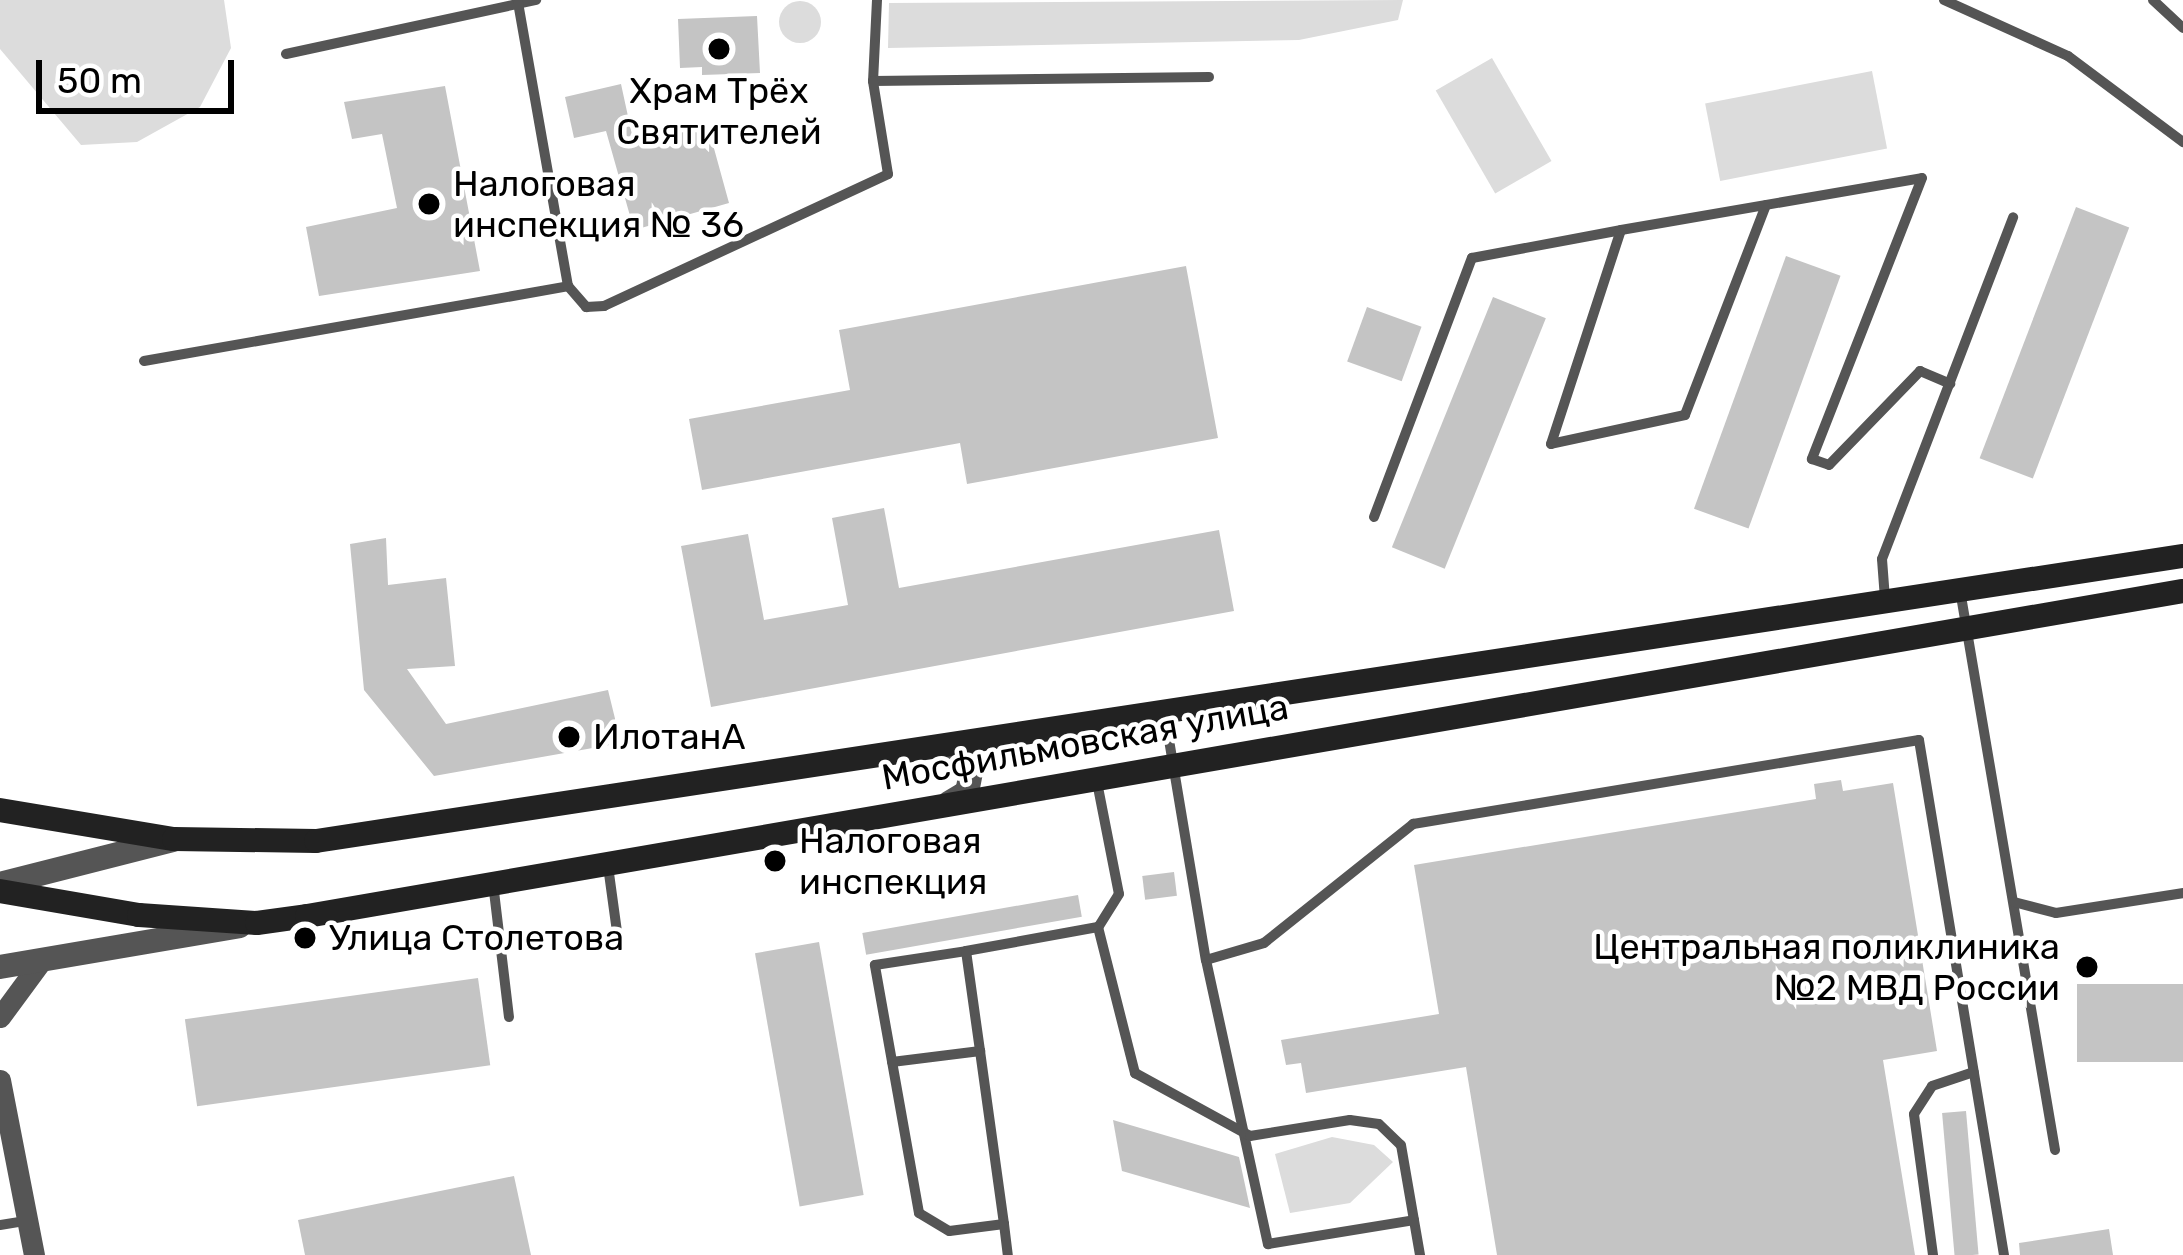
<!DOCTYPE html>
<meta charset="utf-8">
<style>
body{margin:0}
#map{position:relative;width:2183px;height:1255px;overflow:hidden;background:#fff;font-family:Rubik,sans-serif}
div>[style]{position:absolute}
.green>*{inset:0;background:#dcdcdc;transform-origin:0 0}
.round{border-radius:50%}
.building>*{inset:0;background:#c4c4c4;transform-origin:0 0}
.service>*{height:10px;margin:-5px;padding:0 5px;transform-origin:5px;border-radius:5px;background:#555}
.minor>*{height:21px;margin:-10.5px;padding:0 10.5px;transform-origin:10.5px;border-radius:10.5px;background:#555}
.tertiary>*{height:24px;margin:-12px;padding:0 12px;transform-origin:12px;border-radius:12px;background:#555}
.secondary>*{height:24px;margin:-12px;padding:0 12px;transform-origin:12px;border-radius:12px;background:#222}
.dots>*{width:33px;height:33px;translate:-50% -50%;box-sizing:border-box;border:6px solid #fff;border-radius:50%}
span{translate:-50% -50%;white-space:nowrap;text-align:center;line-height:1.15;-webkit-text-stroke:9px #fff;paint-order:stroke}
.poi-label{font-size:36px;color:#000}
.left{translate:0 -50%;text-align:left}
.right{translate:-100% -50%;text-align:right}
.street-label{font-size:36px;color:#000}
.scale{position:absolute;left:36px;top:60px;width:198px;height:54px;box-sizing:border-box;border:6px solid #000;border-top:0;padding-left:15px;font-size:36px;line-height:42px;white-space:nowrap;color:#000;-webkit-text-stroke:9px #fff;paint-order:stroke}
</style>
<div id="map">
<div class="green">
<div style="clip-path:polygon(0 0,224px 0,231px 48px,200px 107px,137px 142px,81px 145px,0 49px)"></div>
<div style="clip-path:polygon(1403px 0,1398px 20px,1299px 40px,888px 48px,889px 3px)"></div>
<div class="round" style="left:779px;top:1px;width:42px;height:42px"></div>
<div style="left:1492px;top:58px;width:119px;height:65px;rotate:60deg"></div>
<div style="left:1872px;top:71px;width:79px;height:170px;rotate:79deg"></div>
<div style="clip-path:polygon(1332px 1137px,1374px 1145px,1393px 1162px,1350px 1203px,1290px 1213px,1275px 1154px)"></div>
</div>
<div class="building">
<div style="clip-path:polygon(757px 16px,760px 73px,702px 75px,702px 67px,680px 68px,678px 19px)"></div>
<div style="clip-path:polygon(621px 84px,634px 144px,707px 123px,729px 203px,634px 230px,606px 131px,574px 138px,565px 97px)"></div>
<div style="clip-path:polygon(445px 86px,480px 271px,319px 296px,306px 227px,397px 208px,382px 134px,352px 139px,344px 102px)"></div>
<div style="left:2076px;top:207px;width:57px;height:269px;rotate:21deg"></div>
<div style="left:1786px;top:256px;width:58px;height:269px;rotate:20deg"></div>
<div style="clip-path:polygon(1186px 266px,1218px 438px,967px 484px,960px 443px,702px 490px,689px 419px,850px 390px,839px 330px)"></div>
<div style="left:1493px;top:297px;width:57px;height:270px;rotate:22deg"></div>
<div style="left:1367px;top:307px;width:58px;height:58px;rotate:20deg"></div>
<div style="clip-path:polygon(884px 508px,899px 588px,1219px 530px,1234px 611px,711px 707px,681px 546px,748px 534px,764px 620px,848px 605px,832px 518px)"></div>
<div style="clip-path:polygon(386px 538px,388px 585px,446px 578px,455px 666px,407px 669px,446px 724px,608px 690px,621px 743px,434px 776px,364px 690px,350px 544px)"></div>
<div style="clip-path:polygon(1841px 780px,1843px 791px,1893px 783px,1937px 1051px,1883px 1060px,1915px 1255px,1497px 1255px,1466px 1067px,1306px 1093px,1301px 1063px,1286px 1065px,1281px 1040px,1439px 1014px,1414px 865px,1816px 799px,1814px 784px)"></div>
<div style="left:1174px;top:872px;width:24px;height:32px;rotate:83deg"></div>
<div style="left:1078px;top:895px;width:22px;height:219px;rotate:80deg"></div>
<div style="left:819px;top:942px;width:257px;height:65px;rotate:80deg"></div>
<div style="left:478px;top:978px;width:88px;height:296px;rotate:82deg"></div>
<div style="left:2183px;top:984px;width:78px;height:106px;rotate:90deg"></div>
<div style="left:1966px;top:1111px;width:144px;height:24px;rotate:85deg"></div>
<div style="clip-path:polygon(1113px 1120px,1239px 1157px,1250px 1208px,1122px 1171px)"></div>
<div style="clip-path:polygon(514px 1176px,531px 1255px,305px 1255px,298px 1220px)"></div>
<div style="clip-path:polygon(2109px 1229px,2113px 1255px,2020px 1255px,2019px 1243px)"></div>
</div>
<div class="service">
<div style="left:877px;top:0;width:81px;rotate:92.8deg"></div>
<div style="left:873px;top:81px;width:336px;rotate:-0.7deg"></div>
<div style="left:1944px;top:0;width:136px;rotate:24.3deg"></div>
<div style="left:2068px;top:56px;width:144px;rotate:36.8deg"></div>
<div style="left:2153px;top:0;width:41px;rotate:43deg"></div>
<div style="left:286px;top:54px;width:256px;rotate:-12.2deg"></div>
<div style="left:1766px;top:205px;width:225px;rotate:111.1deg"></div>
<div style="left:1685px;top:415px;width:137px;rotate:167.8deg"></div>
<div style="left:1551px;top:444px;width:225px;rotate:-71.9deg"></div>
<div style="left:1621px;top:230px;width:305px;rotate:-9.8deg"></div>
<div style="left:1922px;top:178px;width:302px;rotate:111.4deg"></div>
<div style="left:1812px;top:459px;width:18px;rotate:19deg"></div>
<div style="left:1829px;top:465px;width:131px;rotate:-45.9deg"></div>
<div style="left:1920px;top:371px;width:33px;rotate:23deg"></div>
<div style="left:568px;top:286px;width:28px;rotate:49deg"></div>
<div style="left:586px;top:307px;width:18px;rotate:-3deg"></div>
<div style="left:604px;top:306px;width:313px;rotate:-24.9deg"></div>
<div style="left:888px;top:174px;width:94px;rotate:-99.2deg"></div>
<div style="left:144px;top:361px;width:431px;rotate:-10deg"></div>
<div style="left:568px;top:286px;width:287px;rotate:-100deg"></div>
<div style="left:1374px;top:517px;width:277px;rotate:-69.3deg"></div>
<div style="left:1472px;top:258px;width:152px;rotate:-10.6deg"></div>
<div style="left:1960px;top:590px;width:568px;rotate:80.37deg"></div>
<div style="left:1885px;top:599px;width:40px;rotate:-94.3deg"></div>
<div style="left:1882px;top:559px;width:366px;rotate:-69deg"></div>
<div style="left:1165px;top:716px;width:247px;rotate:80.5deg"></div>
<div style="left:1206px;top:960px;width:291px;rotate:77.7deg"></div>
<div style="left:1268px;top:1244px;width:148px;rotate:-9.3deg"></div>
<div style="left:1096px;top:777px;width:119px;rotate:78.9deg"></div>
<div style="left:1119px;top:894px;width:39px;rotate:122deg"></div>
<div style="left:608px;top:866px;width:81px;rotate:82.2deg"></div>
<div style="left:493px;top:883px;width:135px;rotate:83.2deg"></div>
<div style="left:2014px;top:902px;width:43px;rotate:14.7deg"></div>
<div style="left:2056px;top:913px;width:129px;rotate:-8.9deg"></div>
<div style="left:966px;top:951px;width:134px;rotate:-10.3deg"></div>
<div style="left:1098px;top:927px;width:151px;rotate:75.8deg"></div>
<div style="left:1135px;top:1073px;width:131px;rotate:28.7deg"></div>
<div style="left:1250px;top:1136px;width:101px;rotate:-9.1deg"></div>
<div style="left:1350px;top:1120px;width:29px;rotate:8deg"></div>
<div style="left:1379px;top:1124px;width:30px;rotate:44deg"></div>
<div style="left:1401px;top:1145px;width:112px;rotate:80.2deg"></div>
<div style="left:1206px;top:960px;width:60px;rotate:-16.3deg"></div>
<div style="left:1264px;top:943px;width:191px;rotate:-38.6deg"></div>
<div style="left:1413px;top:824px;width:513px;rotate:-9.43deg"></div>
<div style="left:1919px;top:740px;width:522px;rotate:80.63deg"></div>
<div style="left:892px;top:1062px;width:89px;rotate:-7.1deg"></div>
<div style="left:1004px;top:1224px;width:55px;rotate:172.7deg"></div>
<div style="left:949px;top:1231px;width:35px;rotate:-149deg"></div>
<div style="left:919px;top:1213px;width:252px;rotate:-100.1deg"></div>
<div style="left:875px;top:965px;width:92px;rotate:-8.7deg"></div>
<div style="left:966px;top:951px;width:101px;rotate:82deg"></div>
<div style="left:980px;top:1051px;width:175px;rotate:82.1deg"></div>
<div style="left:1004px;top:1224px;width:31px;rotate:83deg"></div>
<div style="left:0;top:1225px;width:26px;rotate:-9deg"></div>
<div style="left:1933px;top:1255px;width:142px;rotate:-97.7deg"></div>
<div style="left:1914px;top:1114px;width:33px;rotate:-57deg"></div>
<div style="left:1932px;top:1086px;width:44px;rotate:-18.4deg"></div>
</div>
<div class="minor">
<div style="left:0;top:1017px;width:71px;rotate:-53.6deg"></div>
<div style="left:0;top:1080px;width:178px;rotate:79deg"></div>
</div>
<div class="tertiary">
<div style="left:941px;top:750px;width:21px;rotate:14deg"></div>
<div style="left:961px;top:755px;width:20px;rotate:60deg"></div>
<div style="left:971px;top:772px;width:20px;rotate:101deg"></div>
<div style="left:967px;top:792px;width:21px;rotate:149deg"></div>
<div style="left:0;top:884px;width:178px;rotate:-14.3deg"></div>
<div style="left:0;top:967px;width:243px;rotate:-9.7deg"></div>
</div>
<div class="secondary">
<div style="left:0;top:810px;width:176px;rotate:9.5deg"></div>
<div style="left:174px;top:839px;width:142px;rotate:0.8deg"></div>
<div style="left:316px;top:841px;width:1889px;rotate:-8.68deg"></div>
<div style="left:0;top:891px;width:141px;rotate:9.8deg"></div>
<div style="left:139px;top:915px;width:118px;rotate:3.9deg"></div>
<div style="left:257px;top:923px;width:50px;rotate:-8deg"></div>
<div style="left:307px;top:916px;width:1904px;rotate:-9.83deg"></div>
</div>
<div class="dots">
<div style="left:719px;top:49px;background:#000"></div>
<div style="left:429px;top:204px;background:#000"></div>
<div style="left:569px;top:737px;background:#000"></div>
<div style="left:775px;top:861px;background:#000"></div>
<div style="left:305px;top:938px;background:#000"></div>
<div style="left:2087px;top:967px;background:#000"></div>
</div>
<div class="poi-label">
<span style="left:719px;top:111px">Храм Трёх<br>Святителей</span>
<span class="left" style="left:453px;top:204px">Налоговая<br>инспекция № 36</span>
<span class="left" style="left:593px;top:737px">ИлотанА</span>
<span class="left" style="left:799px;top:861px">Налоговая<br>инспекция</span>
<span class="left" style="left:329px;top:938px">Улица Столетова</span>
<span class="right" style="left:2060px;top:967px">Центральная поликлиника<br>№2 МВД России</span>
</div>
<div class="street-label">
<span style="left:1085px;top:742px;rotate:-10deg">Мосфильмовская улица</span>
</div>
<div class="scale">50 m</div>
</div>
